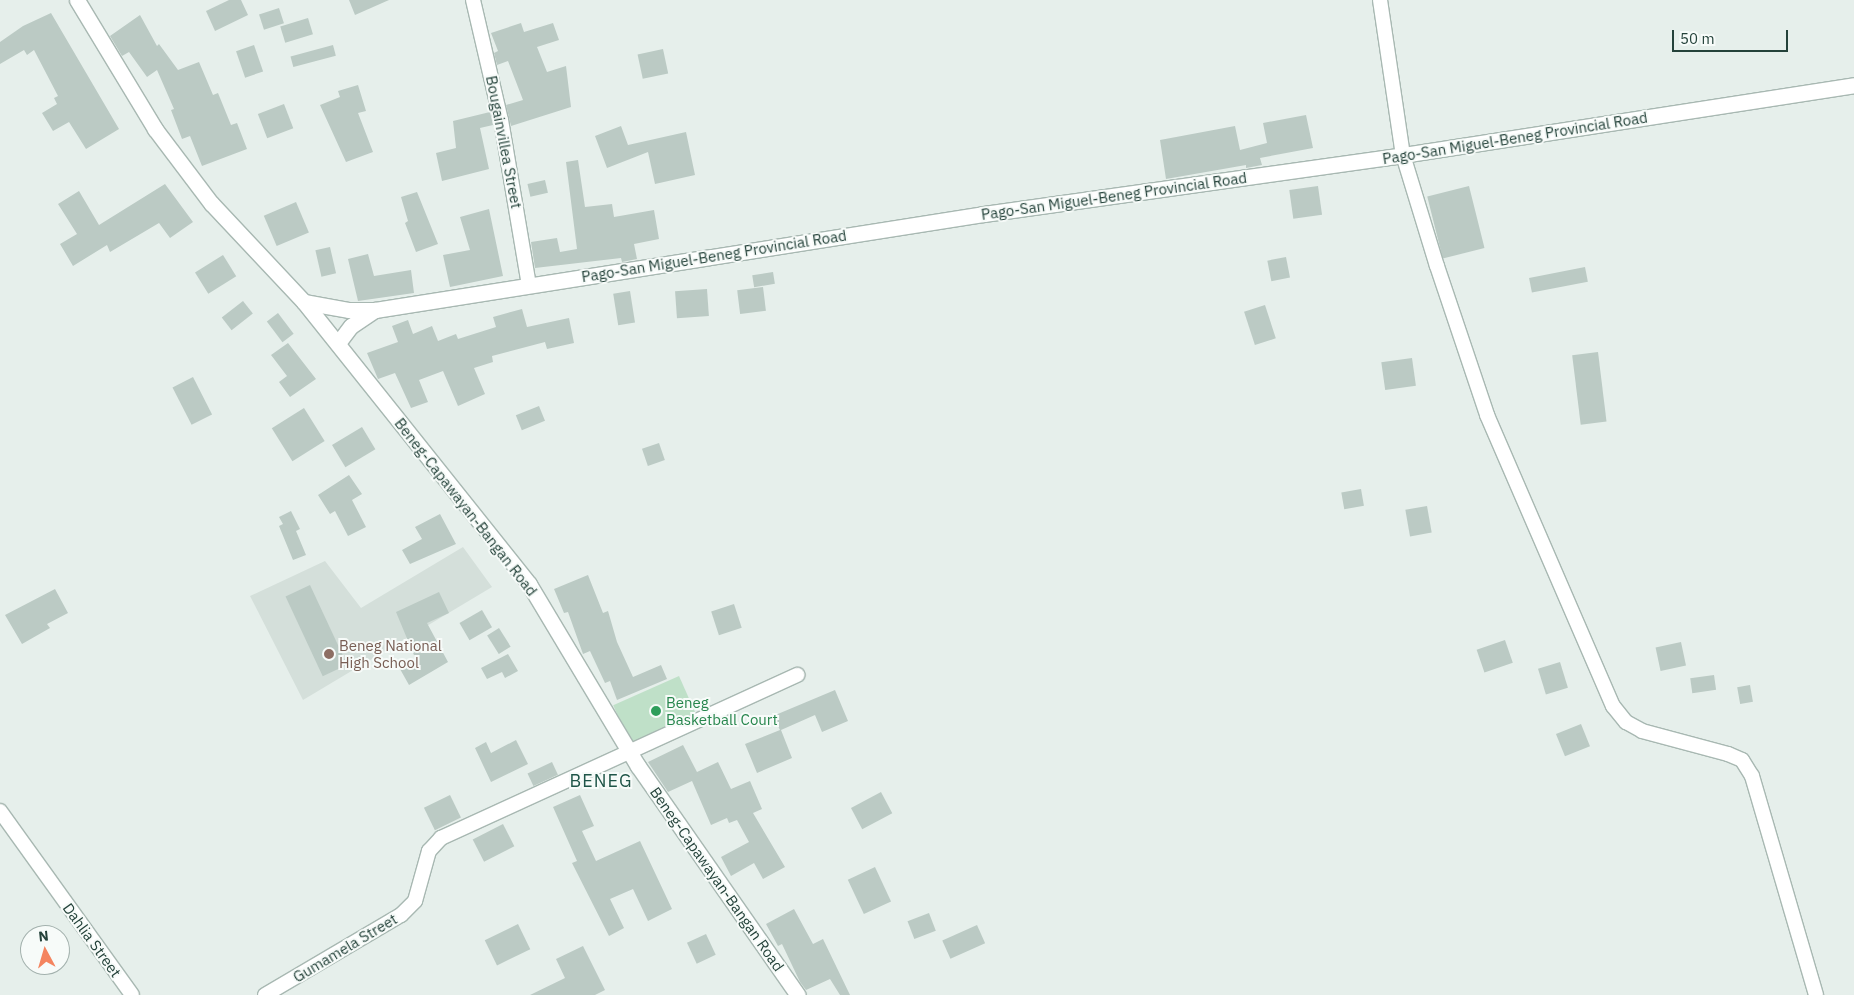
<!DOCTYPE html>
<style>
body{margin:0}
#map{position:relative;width:1854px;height:995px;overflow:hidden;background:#e6efeb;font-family:"IBM Plex Sans",sans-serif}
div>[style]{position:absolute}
.built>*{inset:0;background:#d4dfda}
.green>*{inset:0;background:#bfe0c8;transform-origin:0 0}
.building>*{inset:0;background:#bbcac4;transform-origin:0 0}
.roads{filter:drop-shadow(1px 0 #a8b8b2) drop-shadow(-1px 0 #a8b8b2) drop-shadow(0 1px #a8b8b2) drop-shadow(0 -1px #a8b8b2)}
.street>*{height:14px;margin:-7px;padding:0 7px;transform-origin:7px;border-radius:7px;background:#fff}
.secondary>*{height:15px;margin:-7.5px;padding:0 7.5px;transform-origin:7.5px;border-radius:7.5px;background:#fff}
.dots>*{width:14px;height:14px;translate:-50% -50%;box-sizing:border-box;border:2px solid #f7fbf9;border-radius:50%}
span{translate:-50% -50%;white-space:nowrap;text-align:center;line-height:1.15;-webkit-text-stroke:4px #f7fbf9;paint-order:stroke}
.street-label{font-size:15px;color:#24423a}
.education-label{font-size:15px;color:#785e54}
.left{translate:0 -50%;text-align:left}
.leisure-label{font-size:15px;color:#27864d}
.quarter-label{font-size:18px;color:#1f5548;letter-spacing:1px}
.north{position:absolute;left:20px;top:925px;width:50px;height:50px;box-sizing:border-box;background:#f7fbf9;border:1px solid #a3b1ad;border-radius:50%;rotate:354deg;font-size:14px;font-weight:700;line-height:20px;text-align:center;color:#24423a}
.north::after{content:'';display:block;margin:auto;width:18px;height:22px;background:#f4845f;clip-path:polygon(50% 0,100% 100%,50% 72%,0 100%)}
.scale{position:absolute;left:1672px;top:30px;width:116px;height:22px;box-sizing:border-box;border:2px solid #24423a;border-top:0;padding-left:6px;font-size:15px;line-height:18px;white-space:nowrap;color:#24423a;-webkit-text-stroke:4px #f7fbf9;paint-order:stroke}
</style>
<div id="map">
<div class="built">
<div style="clip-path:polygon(463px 547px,492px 587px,303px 700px,250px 596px,325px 561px,361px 608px)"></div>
</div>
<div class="green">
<div style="left:679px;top:676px;width:44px;height:72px;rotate:66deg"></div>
</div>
<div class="building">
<div style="clip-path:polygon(229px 0,241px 0,248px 15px,215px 31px,206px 11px)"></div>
<div style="clip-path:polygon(349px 0,389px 0,355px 15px)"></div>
<div style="left:279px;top:8px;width:16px;height:21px;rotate:72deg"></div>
<div style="clip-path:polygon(51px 13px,119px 129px,86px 149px,69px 122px,53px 131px,42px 113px,57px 104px,54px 98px,58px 96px,34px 50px,27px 55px,24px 50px,0 64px,0 42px,23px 26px)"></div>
<div style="clip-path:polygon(140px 15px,157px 46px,159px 44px,178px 70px,199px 62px,213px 95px,218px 93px,231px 125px,237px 123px,247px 149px,202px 166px,190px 136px,182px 139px,171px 110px,174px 109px,157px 70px,147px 77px,129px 52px,122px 56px,110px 36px)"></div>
<div style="left:308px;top:18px;width:17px;height:29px;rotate:73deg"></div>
<div style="clip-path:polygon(521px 23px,524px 32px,553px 23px,559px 40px,537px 47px,547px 72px,566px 66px,571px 107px,511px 126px,506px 105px,523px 100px,508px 61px,497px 65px,494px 53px,498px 51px,491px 33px)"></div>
<div style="left:254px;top:45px;width:28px;height:19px;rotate:71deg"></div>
<div style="left:333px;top:45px;width:11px;height:44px;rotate:75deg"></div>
<div style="left:663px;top:49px;width:25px;height:26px;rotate:78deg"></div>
<div style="clip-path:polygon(358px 85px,366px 111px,358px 113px,373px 152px,346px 162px,320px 105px,340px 97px,338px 91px)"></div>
<div style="left:284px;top:104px;width:26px;height:28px;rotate:69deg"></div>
<div style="clip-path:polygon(490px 112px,493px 125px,480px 128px,489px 169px,442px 181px,436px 153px,456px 148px,453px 121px)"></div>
<div style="clip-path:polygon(1306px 115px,1313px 148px,1260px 158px,1262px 165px,1246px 168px,1246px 165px,1166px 179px,1160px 140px,1235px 126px,1240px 150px,1267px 143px,1263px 123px)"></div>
<div style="clip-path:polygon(621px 126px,628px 145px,686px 132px,695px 175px,655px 184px,648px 152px,607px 168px,595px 136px)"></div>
<div style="clip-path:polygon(578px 160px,585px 207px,612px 204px,614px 217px,654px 210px,659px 239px,634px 244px,637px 259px,622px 262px,621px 258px,535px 268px,531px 242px,557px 238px,560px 252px,577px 249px,566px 162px)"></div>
<div style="left:545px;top:180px;width:13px;height:18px;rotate:77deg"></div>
<div style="clip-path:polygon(165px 184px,193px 222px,170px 238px,159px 223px,110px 252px,107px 245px,73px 266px,60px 244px,77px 234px,58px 204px,79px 191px,99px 225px)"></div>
<div style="left:1318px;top:186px;width:29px;height:29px;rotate:82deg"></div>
<div style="left:1469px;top:186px;width:64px;height:43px;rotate:76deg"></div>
<div style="clip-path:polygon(417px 192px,438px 244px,416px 252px,405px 223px,408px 221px,401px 197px)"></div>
<div style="left:296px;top:202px;width:33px;height:35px;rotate:67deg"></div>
<div style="clip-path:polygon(489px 209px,503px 276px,450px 287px,443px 255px,470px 250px,460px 217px)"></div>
<div style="left:330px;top:247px;width:27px;height:15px;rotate:77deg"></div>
<div style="clip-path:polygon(368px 254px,374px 276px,411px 270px,414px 293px,358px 301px,348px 259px)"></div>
<div style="left:223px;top:255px;width:25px;height:33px;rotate:58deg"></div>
<div style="left:1286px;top:257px;width:21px;height:19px;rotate:79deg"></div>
<div style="left:1585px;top:267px;width:15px;height:57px;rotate:79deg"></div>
<div style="left:773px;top:272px;width:12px;height:21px;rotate:81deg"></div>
<div style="left:763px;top:287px;width:24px;height:26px;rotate:83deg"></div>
<div style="left:707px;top:289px;width:27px;height:32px;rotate:86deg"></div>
<div style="left:630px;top:291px;width:32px;height:17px;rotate:81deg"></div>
<div style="left:243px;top:301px;width:16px;height:27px;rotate:52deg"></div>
<div style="left:1265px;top:305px;width:35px;height:22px;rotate:72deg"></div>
<div style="clip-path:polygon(522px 309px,527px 327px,569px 318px,574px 343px,547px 349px,545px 342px,492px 356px,493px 362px,474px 368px,485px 394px,458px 406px,443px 371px,419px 380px,428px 402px,411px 408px,395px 373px,378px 379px,367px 353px,398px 342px,392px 326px,408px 320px,413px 334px,432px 326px,438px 341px,456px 334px,458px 339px,496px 327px,493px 317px)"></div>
<div style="left:278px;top:313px;width:26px;height:14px;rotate:53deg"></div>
<div style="clip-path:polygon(288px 343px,316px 379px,290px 397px,279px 382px,287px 376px,271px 355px)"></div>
<div style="left:1598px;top:352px;width:70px;height:26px;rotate:83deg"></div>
<div style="left:1412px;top:358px;width:28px;height:31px;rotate:82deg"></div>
<div style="left:193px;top:377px;width:42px;height:23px;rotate:63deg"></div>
<div style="left:539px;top:406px;width:16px;height:25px;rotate:68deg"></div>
<div style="left:304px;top:408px;width:39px;height:38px;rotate:58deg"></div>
<div style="left:362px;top:427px;width:26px;height:35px;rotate:59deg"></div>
<div style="left:659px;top:443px;width:18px;height:18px;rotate:71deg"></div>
<div style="clip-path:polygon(349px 475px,362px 494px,352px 500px,366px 527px,348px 536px,335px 511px,330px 514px,318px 495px)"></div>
<div style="left:1361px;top:489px;width:17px;height:20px;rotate:80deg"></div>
<div style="left:1427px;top:506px;width:27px;height:22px;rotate:80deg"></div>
<div style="clip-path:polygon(291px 511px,300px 529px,296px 531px,306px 555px,293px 560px,279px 526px,283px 524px,279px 517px)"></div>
<div style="clip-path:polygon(440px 514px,456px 544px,410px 564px,402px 550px,422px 539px,415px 527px)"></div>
<div style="clip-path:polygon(588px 575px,603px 613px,608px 611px,617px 642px,633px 677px,661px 665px,667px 679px,617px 700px,610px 681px,605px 683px,590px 651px,583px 654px,568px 612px,564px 613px,554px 589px)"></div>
<div style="left:310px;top:585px;width:88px;height:27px;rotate:65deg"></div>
<div style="clip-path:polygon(55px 589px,68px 613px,47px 624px,50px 628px,22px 644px,5px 615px)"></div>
<div style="clip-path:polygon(439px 592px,449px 613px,427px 623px,448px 662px,409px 685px,400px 669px,416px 660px,396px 612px)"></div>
<div style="left:734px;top:604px;width:25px;height:24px;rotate:72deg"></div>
<div style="left:482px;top:610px;width:20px;height:26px;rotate:60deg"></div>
<div style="left:499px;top:628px;width:22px;height:14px;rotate:58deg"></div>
<div style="left:1505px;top:640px;width:24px;height:30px;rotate:71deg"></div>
<div style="left:1681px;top:642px;width:24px;height:26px;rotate:78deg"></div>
<div style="clip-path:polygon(508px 654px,518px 671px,505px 678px,502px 672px,487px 679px,481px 668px)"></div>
<div style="left:1560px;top:662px;width:27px;height:23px;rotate:73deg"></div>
<div style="left:1714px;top:675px;width:15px;height:24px;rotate:82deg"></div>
<div style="left:1750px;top:685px;width:17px;height:13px;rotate:80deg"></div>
<div style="clip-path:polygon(835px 690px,848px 721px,822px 732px,815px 715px,781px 730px,792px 758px,757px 773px,745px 744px,780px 730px,773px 716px)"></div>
<div style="left:1581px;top:724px;width:24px;height:27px;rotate:68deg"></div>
<div style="clip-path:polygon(516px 740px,528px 764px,491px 782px,475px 748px,486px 742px,491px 753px)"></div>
<div style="clip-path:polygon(683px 745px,697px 772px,718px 762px,731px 789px,750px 781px,762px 809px,753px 813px,785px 867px,763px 879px,754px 863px,731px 876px,721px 857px,749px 842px,737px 820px,729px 823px,727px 818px,711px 825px,692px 781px,668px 792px,648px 762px)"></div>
<div style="left:552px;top:762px;width:14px;height:27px;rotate:65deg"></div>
<div style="left:881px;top:792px;width:24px;height:34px;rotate:62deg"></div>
<div style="left:450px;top:795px;width:25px;height:29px;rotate:64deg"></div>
<div style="clip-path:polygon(580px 795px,594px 826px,582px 831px,596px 861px,640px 841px,672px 909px,648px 921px,633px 889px,610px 899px,624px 928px,609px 936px,572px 863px,577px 861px,553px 807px)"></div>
<div style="left:503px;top:824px;width:25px;height:34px;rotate:63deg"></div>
<div style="left:875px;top:867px;width:38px;height:30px;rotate:65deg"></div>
<div style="clip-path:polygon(794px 909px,813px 944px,823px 939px,850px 995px,840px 995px,830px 979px,806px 990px,800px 982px,782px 944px,778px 946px,766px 924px)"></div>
<div style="left:929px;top:913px;width:19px;height:23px;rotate:69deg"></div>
<div style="left:518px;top:924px;width:28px;height:37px;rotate:64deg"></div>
<div style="left:977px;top:925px;width:20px;height:38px;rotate:66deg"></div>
<div style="left:706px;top:934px;width:23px;height:21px;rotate:65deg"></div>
<div style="clip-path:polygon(583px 946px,605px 990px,595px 995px,530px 995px,565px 978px,556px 959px)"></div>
</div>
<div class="roads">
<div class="street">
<div style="left:473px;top:0;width:123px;rotate:76.9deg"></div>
<div style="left:501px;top:120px;width:167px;rotate:80.4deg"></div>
<div style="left:1380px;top:0;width:157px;rotate:81.6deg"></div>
<div style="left:1403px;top:155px;width:116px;rotate:73deg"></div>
<div style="left:1437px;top:266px;width:157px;rotate:71.4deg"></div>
<div style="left:1487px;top:415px;width:317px;rotate:66.6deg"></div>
<div style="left:1613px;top:706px;width:21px;rotate:51deg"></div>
<div style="left:1626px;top:722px;width:18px;rotate:29deg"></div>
<div style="left:1642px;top:731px;width:89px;rotate:15deg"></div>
<div style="left:1728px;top:754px;width:15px;rotate:23deg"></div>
<div style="left:1742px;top:760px;width:19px;rotate:58deg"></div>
<div style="left:1752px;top:776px;width:228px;rotate:73.7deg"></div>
<div style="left:0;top:811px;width:226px;rotate:54.3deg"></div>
<div style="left:265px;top:995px;width:158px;rotate:-30.5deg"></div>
<div style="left:401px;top:915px;width:20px;rotate:-45deg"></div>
<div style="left:415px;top:901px;width:52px;rotate:-74.4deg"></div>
<div style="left:429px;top:851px;width:18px;rotate:-47deg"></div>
<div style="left:441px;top:838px;width:392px;rotate:-24.6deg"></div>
</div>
<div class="secondary">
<div style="left:77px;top:0;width:151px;rotate:58.8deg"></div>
<div style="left:155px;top:129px;width:93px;rotate:52.9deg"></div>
<div style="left:211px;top:203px;width:136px;rotate:46.8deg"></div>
<div style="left:304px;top:302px;width:46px;rotate:10.1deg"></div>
<div style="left:349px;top:310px;width:26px"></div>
<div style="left:375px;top:310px;width:617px;rotate:-8.96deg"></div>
<div style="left:984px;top:214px;width:423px;rotate:-8deg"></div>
<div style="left:1403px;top:155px;width:456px;rotate:-8.8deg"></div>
<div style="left:304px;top:302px;width:361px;rotate:51.4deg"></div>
<div style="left:529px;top:584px;width:212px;rotate:59.1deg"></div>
<div style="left:638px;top:766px;width:279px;rotate:55.1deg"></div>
<div style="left:338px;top:343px;width:21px;rotate:-53deg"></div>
<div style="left:351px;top:326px;width:29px;rotate:-34deg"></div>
</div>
</div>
<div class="dots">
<div style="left:329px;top:654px;background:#8d6e63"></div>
<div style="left:656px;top:711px;background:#2e9e5b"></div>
</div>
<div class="street-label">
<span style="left:1515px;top:138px;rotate:-9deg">Pago-San Miguel-Beneg Provincial Road</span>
<span style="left:504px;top:142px;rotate:79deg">Bougainvillea Street</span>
<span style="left:1114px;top:196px;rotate:-8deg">Pago-San Miguel-Beneg Provincial Road</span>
<span style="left:714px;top:256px;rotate:-9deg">Pago-San Miguel-Beneg Provincial Road</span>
<span style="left:466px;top:507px;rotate:52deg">Beneg-Capawayan-Bangan Road</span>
<span style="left:717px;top:879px;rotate:55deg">Beneg-Capawayan-Bangan Road</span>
<span style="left:92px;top:940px;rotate:54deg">Dahlia Street</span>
<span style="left:345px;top:948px;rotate:-31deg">Gumamela Street</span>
</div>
<div class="education-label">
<span class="left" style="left:339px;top:654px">Beneg National<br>High School</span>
</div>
<div class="leisure-label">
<span class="left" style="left:666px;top:711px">Beneg<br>Basketball Court</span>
</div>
<div class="quarter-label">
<span style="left:601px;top:781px">BENEG</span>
</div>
<div class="north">N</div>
<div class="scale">50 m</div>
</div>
